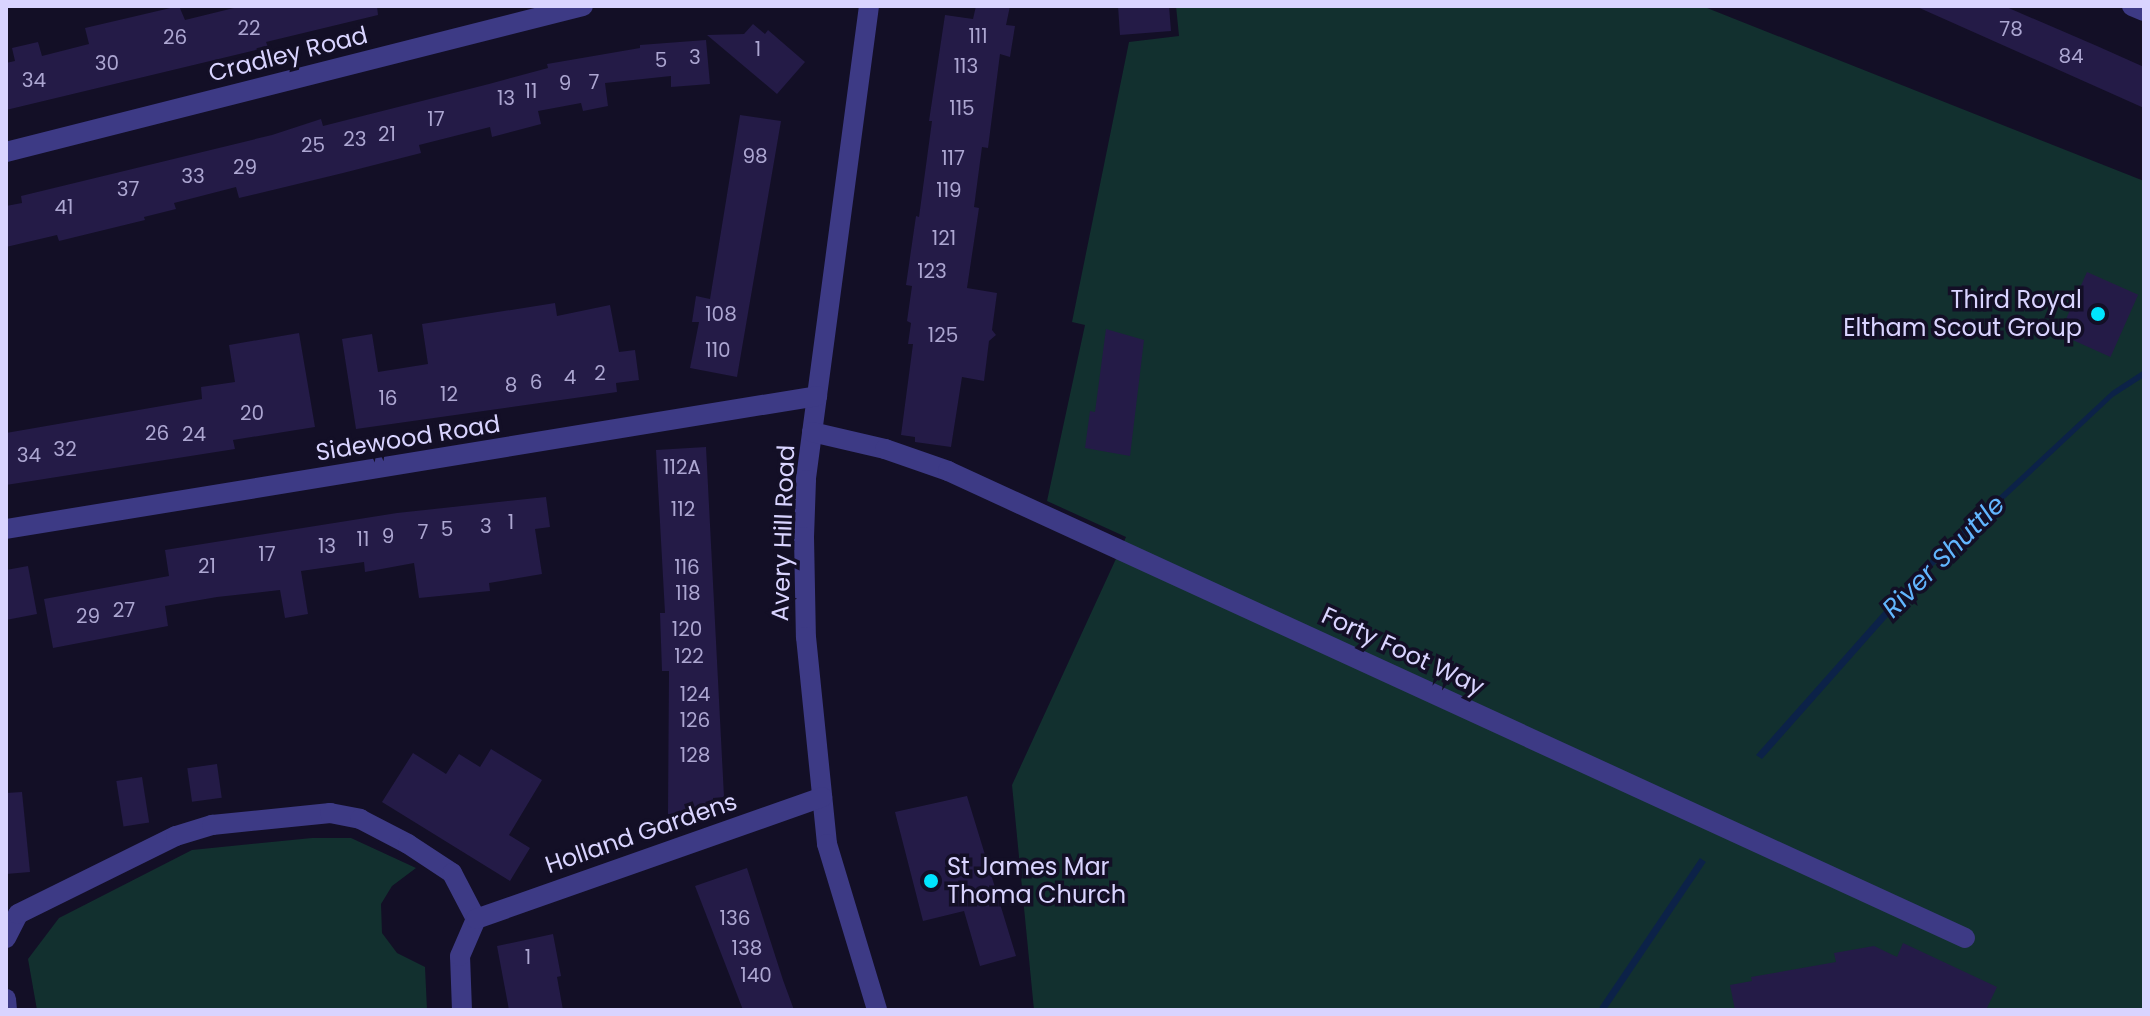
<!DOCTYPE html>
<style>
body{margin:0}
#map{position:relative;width:2150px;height:1016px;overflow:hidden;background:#130f26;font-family:Poppins,sans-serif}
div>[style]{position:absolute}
.green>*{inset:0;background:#12302f}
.water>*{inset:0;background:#0c2248;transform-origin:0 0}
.building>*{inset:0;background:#241b47;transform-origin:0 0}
.minor>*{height:20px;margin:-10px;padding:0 10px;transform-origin:10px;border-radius:10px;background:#3d3a85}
.dots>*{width:22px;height:22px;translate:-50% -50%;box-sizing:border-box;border:4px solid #130f26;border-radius:50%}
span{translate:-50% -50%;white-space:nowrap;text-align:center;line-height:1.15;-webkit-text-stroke:7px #130f26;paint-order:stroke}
.number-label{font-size:20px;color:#aca6d1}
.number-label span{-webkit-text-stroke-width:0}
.street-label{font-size:24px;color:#d9d4ff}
.poi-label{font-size:24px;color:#d9d4ff}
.right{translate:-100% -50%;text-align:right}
.left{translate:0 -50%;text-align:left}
.water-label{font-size:26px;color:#62b6ff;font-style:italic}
.frame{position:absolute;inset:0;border:8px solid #d9d4ff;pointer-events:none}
</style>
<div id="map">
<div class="green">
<div style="clip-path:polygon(1176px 6px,1702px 6px,2144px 181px,2144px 1010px,1034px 1010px,1012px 785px,1126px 537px,1047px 501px,1085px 325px,1072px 322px,1129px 42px,1179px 36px)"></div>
<div style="clip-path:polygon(312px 838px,351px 838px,416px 868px,392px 886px,381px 904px,382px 933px,397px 953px,425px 967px,427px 1010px,37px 1010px,28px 959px,59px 918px,192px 850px)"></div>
</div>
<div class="water">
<div style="clip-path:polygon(2144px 370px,2144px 377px,2113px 397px,1932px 567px,1762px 759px,1756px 755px,1923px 567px,2112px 391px)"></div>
<div style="left:1700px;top:858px;width:7px;height:180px;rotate:34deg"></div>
</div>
<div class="building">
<div style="clip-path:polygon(179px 6px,185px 20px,242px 6px,377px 6px,378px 15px,266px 42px,268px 47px,6px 110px,6px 63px,15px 61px,12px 48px,38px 42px,42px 56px,89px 44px,85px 28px)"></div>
<div style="clip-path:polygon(976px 6px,1010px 6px,1006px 25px,1015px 26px,1010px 57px,1000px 54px,988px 148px,982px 147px,974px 207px,979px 208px,967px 288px,997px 293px,992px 330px,996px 335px,989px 341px,984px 381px,962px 377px,951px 447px,915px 442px,915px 437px,901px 435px,913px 344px,908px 344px,911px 323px,907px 321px,912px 286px,906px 285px,916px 216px,919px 217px,932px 121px,929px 121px,945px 15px,973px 19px)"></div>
<div style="clip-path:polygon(1118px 6px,1169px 6px,1171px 31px,1120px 35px)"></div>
<div style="clip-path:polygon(1915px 6px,2004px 6px,2097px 46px,2144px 67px,2144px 108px)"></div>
<div style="clip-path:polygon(753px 24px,765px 34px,768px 30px,805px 62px,777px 94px,707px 35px,744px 34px)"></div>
<div style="clip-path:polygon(706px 40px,710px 84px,671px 87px,671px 76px,605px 83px,608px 106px,583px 111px,581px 103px,538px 111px,541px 124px,492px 137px,490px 127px,419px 145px,421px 153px,343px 173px,239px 198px,236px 187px,174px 203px,176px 209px,144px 217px,145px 220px,59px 241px,57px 235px,6px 247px,6px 206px,22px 203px,21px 196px,272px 135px,321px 119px,323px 126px,489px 84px,548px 68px,547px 64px,640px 48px,640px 45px)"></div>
<div style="clip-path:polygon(740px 115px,781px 121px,737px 377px,690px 368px,699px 322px,692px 322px,696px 296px,710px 299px)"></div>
<div style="left:2087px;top:272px;width:56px;height:68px;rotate:24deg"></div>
<div style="clip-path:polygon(555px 303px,557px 316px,610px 305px,619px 352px,635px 350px,639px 380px,616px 383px,617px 392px,356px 429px,342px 339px,372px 334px,378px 372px,428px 364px,422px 324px)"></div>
<div style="clip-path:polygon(1106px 329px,1144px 340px,1130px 456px,1085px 448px,1090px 411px,1095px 412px)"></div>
<div style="clip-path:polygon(299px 333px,315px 427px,233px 440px,235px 449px,6px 485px,6px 433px,202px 399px,201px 387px,235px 382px,229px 345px)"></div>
<div style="clip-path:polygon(706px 447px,724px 797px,713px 798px,714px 813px,668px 814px,669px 671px,662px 671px,660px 613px,665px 613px,656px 450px)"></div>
<div style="clip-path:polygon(546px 497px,550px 527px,535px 529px,542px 574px,489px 583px,490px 591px,419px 598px,414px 563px,365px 572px,364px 562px,301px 571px,308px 614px,285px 618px,280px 590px,217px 597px,165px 606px,168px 626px,53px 648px,44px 599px,169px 576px,165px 550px,397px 513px)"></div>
<div style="clip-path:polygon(28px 566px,37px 614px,6px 620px,6px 570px)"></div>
<div style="clip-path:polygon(491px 749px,542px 780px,509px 835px,530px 848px,510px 881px,382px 802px,413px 753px,446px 774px,459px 754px,480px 767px)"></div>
<div style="left:217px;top:764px;width:34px;height:30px;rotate:82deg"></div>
<div style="left:142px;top:777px;width:46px;height:26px;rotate:81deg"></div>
<div style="clip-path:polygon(22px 792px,30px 872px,6px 874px,6px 793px)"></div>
<div style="clip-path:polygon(967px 796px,1016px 956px,980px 966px,964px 911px,923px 921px,895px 812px)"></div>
<div style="clip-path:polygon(747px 868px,783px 980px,794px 1010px,743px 1010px,695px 886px)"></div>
<div style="clip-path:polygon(553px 934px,561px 976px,557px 977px,563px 1010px,509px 1010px,497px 946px)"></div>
<div style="clip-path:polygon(1903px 943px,1997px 987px,1986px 1010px,1735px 1010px,1730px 985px,1752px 981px,1751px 977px,1836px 962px,1834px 953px,1874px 946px,1897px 957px)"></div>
</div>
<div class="minor">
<div style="left:869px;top:6px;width:478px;rotate:97.6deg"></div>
<div style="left:806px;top:480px;width:57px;rotate:92deg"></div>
<div style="left:804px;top:537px;width:100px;rotate:88.9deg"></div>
<div style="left:806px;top:637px;width:208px;rotate:84.2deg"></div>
<div style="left:827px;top:844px;width:173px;rotate:73.2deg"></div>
<div style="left:2132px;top:6px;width:13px;rotate:23deg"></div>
<div style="left:6px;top:152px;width:595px;rotate:-14.2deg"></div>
<div style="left:812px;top:432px;width:75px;rotate:13.1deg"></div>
<div style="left:885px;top:449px;width:67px;rotate:19.2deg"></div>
<div style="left:948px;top:471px;width:1119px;rotate:24.66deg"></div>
<div style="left:6px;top:529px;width:822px;rotate:-9.31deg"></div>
<div style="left:6px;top:938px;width:27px;rotate:-63deg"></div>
<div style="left:18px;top:914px;width:176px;rotate:-26.3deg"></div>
<div style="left:176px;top:836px;width:38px;rotate:-17deg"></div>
<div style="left:212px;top:825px;width:119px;rotate:-5.8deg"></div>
<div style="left:330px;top:813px;width:31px;rotate:11deg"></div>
<div style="left:360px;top:819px;width:54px;rotate:27.5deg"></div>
<div style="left:408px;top:844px;width:53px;rotate:33.4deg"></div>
<div style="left:452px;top:873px;width:52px;rotate:62.4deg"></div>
<div style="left:6px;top:999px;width:11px;rotate:85deg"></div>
<div style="left:462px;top:1010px;width:54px;rotate:-92.1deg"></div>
<div style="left:460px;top:956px;width:40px;rotate:-66.6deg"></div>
<div style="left:476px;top:919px;width:367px;rotate:-19.4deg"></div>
</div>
<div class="dots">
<div style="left:2098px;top:314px;background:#00e5ff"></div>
<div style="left:931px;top:881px;background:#00e5ff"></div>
</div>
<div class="number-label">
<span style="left:249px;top:28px">22</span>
<span style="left:2011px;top:29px">78</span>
<span style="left:978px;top:36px">111</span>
<span style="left:175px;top:37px">26</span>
<span style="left:758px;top:49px">1</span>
<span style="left:2071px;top:56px">84</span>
<span style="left:695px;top:57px">3</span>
<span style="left:661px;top:60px">5</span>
<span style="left:107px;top:63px">30</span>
<span style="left:966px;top:66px">113</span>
<span style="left:34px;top:80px">34</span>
<span style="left:594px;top:82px">7</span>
<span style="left:565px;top:83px">9</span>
<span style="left:531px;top:91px">11</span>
<span style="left:506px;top:98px">13</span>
<span style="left:962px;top:108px">115</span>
<span style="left:436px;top:119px">17</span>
<span style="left:387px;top:134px">21</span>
<span style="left:355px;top:139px">23</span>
<span style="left:313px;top:145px">25</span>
<span style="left:755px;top:156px">98</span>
<span style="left:953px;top:158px">117</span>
<span style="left:245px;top:167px">29</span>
<span style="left:193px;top:176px">33</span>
<span style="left:128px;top:189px">37</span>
<span style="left:949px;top:190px">119</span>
<span style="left:64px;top:207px">41</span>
<span style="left:944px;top:238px">121</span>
<span style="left:932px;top:271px">123</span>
<span style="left:721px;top:314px">108</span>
<span style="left:943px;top:335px">125</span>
<span style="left:718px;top:350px">110</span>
<span style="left:600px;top:373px">2</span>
<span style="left:570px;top:377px">4</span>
<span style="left:536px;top:382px">6</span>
<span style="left:511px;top:385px">8</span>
<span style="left:449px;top:394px">12</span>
<span style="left:388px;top:398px">16</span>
<span style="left:252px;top:413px">20</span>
<span style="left:157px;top:433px">26</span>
<span style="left:194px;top:434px">24</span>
<span style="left:65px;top:449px">32</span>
<span style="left:29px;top:455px">34</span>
<span style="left:682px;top:467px">112A</span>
<span style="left:683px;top:509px">112</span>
<span style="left:511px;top:522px">1</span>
<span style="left:486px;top:526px">3</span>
<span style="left:447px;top:529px">5</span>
<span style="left:423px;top:532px">7</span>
<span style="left:388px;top:536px">9</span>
<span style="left:363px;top:539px">11</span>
<span style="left:327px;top:546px">13</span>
<span style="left:267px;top:554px">17</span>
<span style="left:207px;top:566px">21</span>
<span style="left:687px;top:567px">116</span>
<span style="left:688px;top:593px">118</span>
<span style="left:124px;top:610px">27</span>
<span style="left:88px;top:616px">29</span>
<span style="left:687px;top:629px">120</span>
<span style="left:689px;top:656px">122</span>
<span style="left:695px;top:694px">124</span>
<span style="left:695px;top:720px">126</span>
<span style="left:695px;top:755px">128</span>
<span style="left:735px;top:918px">136</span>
<span style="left:747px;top:948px">138</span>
<span style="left:528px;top:957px">1</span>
<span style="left:756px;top:975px">140</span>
</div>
<div class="street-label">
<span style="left:288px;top:54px;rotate:-14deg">Cradley Road</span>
<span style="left:408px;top:438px;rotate:-9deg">Sidewood Road</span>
<span style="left:783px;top:533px;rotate:-88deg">Avery Hill Road</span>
<span style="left:1403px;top:651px;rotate:25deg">Forty Foot Way</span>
<span style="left:641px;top:833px;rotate:-19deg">Holland Gardens</span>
</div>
<div class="poi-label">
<span class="right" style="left:2082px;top:314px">Third Royal<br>Eltham Scout Group</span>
<span class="left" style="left:947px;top:881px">St James Mar<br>Thoma Church</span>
</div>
<div class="water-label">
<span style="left:1944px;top:557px;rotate:-45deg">River Shuttle</span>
</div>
<div class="frame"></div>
</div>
